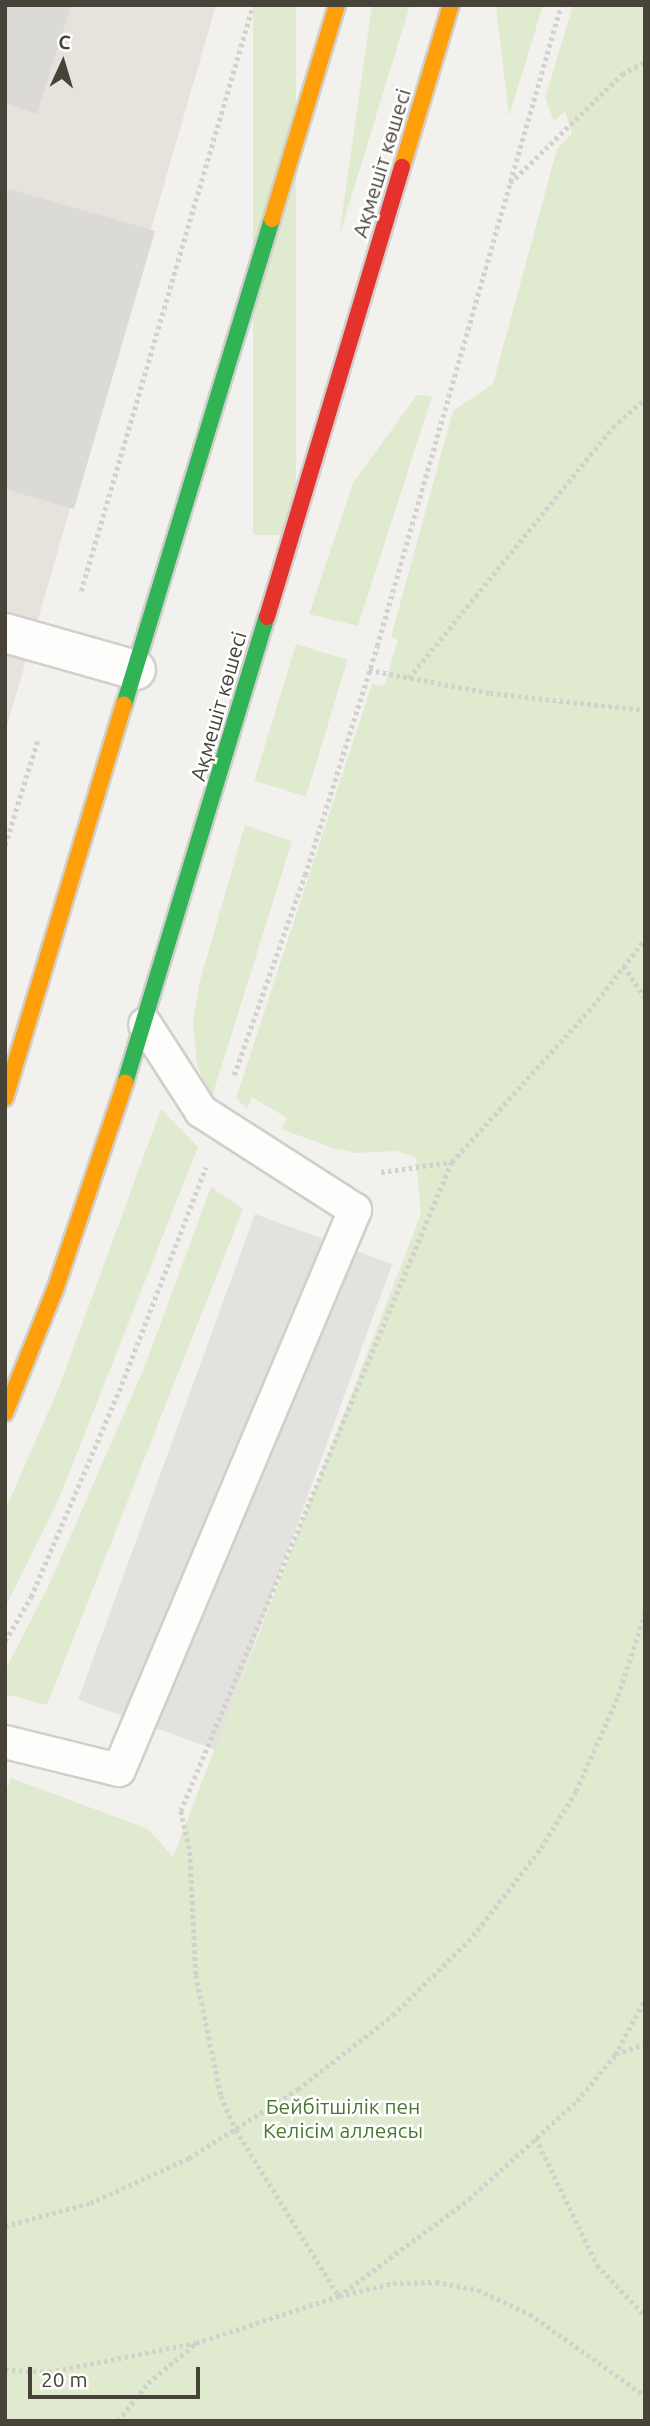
<!DOCTYPE html>
<meta charset="utf-8">
<style>
body{margin:0}
#map{position:relative;width:650px;height:2426px;overflow:hidden;background:#f2f1ed;font-family:Ubuntu,sans-serif}
div>[style]{position:absolute}
.residential>*{inset:0;background:#e5e3dc}
.green>*{inset:0;background:#dfeacf;transform-origin:0 0}
.parking>*{inset:0;background:#e4e2de;transform-origin:0 0}
.building>*{inset:0;background:#dcdad6}
.path>*{height:4.5px;margin-top:-2.25px;transform-origin:0;background:repeating-linear-gradient(90deg,#d2d1cb 0 3.5px,transparent 0 7px)}
.roads{filter:drop-shadow(2px 0 #d0cfcb) drop-shadow(-2px 0 #d0cfcb) drop-shadow(0 2px #d0cfcb) drop-shadow(0 -2px #d0cfcb)}
.lane>*{height:32px;margin:-16px;padding:0 16px;transform-origin:16px;border-radius:16px;background:#fdfdfc}
.street>*{height:38px;margin:-19px;padding:0 19px;transform-origin:19px;border-radius:19px;background:#fdfdfc}
.fast>*{height:16px;margin:-8px;padding:0 8px;transform-origin:8px;border-radius:8px;background:#30b455}
.slow>*{height:16px;margin:-8px;padding:0 8px;transform-origin:8px;border-radius:8px;background:#ff9f0a}
.jam>*{height:16px;margin:-8px;padding:0 8px;transform-origin:8px;border-radius:8px;background:#e5322d}
span{translate:-50% -50%;white-space:nowrap;text-align:center;line-height:1.15;-webkit-text-stroke:5px #fff;paint-order:stroke}
.street-label{font-size:21px;color:#484339}
.park-label{font-size:21px;color:#497630}
.frame{position:absolute;inset:0;border:7px solid #484339;pointer-events:none}
.north{position:absolute;left:28px;top:28px;width:70px;height:70px;-webkit-text-stroke:5px #fff;paint-order:stroke;rotate:4deg;font-size:19px;font-weight:700;line-height:28px;text-align:center;color:#484339}
.north::after{content:'';display:block;margin:auto;width:24px;height:32px;background:#484339;clip-path:polygon(50% 0,100% 100%,50% 72%,0 100%)}
.scale{position:absolute;left:28px;top:2367px;width:172px;height:32px;box-sizing:border-box;border:4px solid #484339;border-top:0;padding-left:9px;font-size:21px;line-height:24px;white-space:nowrap;color:#484339;-webkit-text-stroke:5px #fff;paint-order:stroke}
</style>
<div id="map">
<div class="residential">
<div style="clip-path:polygon(5px 5px,216px 5px,5px 733px)"></div>
</div>
<div class="green">
<div style="left:253px;top:5px;width:43px;height:530px"></div>
<div style="clip-path:polygon(372px 5px,410px 5px,339px 237px)"></div>
<div style="clip-path:polygon(496px 5px,543px 5px,509px 116px)"></div>
<div style="clip-path:polygon(573px 5px,645px 5px,645px 2421px,5px 2421px,5px 1795px,11px 1778px,148px 1829px,173px 1857px,421px 1214px,416px 1158px,397px 1151px,356px 1153px,336px 1149px,281px 1129px,287px 1118px,252px 1097px,247px 1109px,236px 1098px,372px 684px,384px 686px,398px 640px,391px 637px,453px 411px,493px 384px,557px 149px,572px 134px,565px 111px,554px 121px,545px 98px)"></div>
<div style="clip-path:polygon(417px 395px,432px 396px,358px 626px,309px 614px,353px 483px)"></div>
<div style="left:296px;top:644px;width:54px;height:143px;rotate:17deg"></div>
<div style="clip-path:polygon(245px 825px,292px 841px,211px 1100px,197px 1065px,193px 1022px,200px 981px)"></div>
<div style="clip-path:polygon(161px 1109px,198px 1147px,60px 1496px,5px 1608px,5px 1511px,59px 1387px)"></div>
<div style="clip-path:polygon(211px 1187px,243px 1209px,47px 1705px,5px 1694px,5px 1671px,49px 1585px,144px 1368px)"></div>
</div>
<div class="parking">
<div style="left:255px;top:1214px;width:146px;height:517px;rotate:20deg"></div>
</div>
<div class="building">
<div style="clip-path:polygon(5px 5px,71px 5px,37px 114px,5px 103px)"></div>
<div style="clip-path:polygon(9px 189px,155px 231px,74px 509px,5px 489px,5px 202px)"></div>
</div>
<div class="path">
<div style="left:510px;top:183px;width:156px;rotate:-44.2deg"></div>
<div style="left:622px;top:74px;width:26px;rotate:-28deg"></div>
<div style="left:81px;top:591px;width:611px;rotate:-73.64deg"></div>
<div style="left:369px;top:670px;width:123px;rotate:10.8deg"></div>
<div style="left:490px;top:693px;width:156px;rotate:6.3deg"></div>
<div style="left:409px;top:678px;width:323px;rotate:-50.9deg"></div>
<div style="left:613px;top:427px;width:43px;rotate:-41.2deg"></div>
<div style="left:5px;top:845px;width:111px;rotate:-72.7deg"></div>
<div style="left:624px;top:966px;width:37px;rotate:56deg"></div>
<div style="left:234px;top:1075px;width:212px;rotate:-70.5deg"></div>
<div style="left:305px;top:875px;width:240px;rotate:-72.5deg"></div>
<div style="left:377px;top:646px;width:667px;rotate:-73.98deg"></div>
<div style="left:452px;top:1162px;width:703px;rotate:112.66deg"></div>
<div style="left:181px;top:1811px;width:42px;rotate:77.6deg"></div>
<div style="left:190px;top:1852px;width:123px;rotate:87.2deg"></div>
<div style="left:196px;top:1975px;width:124px;rotate:78.3deg"></div>
<div style="left:221px;top:2096px;width:37px;rotate:66deg"></div>
<div style="left:236px;top:2130px;width:195px;rotate:58.2deg"></div>
<div style="left:339px;top:2296px;width:56px;rotate:-13.5deg"></div>
<div style="left:393px;top:2283px;width:43px;rotate:-1.3deg"></div>
<div style="left:436px;top:2282px;width:43px;rotate:10.8deg"></div>
<div style="left:478px;top:2290px;width:57px;rotate:24.8deg"></div>
<div style="left:530px;top:2314px;width:141px;rotate:35.5deg"></div>
<div style="left:381px;top:1172px;width:72px;rotate:-8deg"></div>
<div style="left:452px;top:1162px;width:210px;rotate:-47.9deg"></div>
<div style="left:593px;top:1006px;width:85px;rotate:-52.2deg"></div>
<div style="left:5px;top:1641px;width:51px;rotate:-59.4deg"></div>
<div style="left:31px;top:1597px;width:224px;rotate:-66.9deg"></div>
<div style="left:119px;top:1391px;width:240px;rotate:-68.8deg"></div>
<div style="left:616px;top:2054px;width:31px;rotate:-19deg"></div>
<div style="left:536px;top:2138px;width:141px;rotate:64.3deg"></div>
<div style="left:597px;top:2265px;width:70px;rotate:46.7deg"></div>
<div style="left:5px;top:2226px;width:88px;rotate:-15.1deg"></div>
<div style="left:90px;top:2203px;width:109px;rotate:-24.4deg"></div>
<div style="left:189px;top:2158px;width:129px;rotate:-32.3deg"></div>
<div style="left:298px;top:2089px;width:120px;rotate:-37.9deg"></div>
<div style="left:393px;top:2015px;width:112px;rotate:-44.6deg"></div>
<div style="left:473px;top:1936px;width:111px;rotate:-52.3deg"></div>
<div style="left:541px;top:1848px;width:67px;rotate:-58.4deg"></div>
<div style="left:576px;top:1791px;width:104px;rotate:-66.1deg"></div>
<div style="left:618px;top:1696px;width:87px;rotate:-72deg"></div>
<div style="left:5px;top:2370px;width:44px;rotate:2.6deg"></div>
<div style="left:49px;top:2372px;width:150px;rotate:-11.2deg"></div>
<div style="left:196px;top:2343px;width:151px;rotate:-18.2deg"></div>
<div style="left:339px;top:2296px;width:162px;rotate:-36.7deg"></div>
<div style="left:469px;top:2199px;width:146px;rotate:-42.2deg"></div>
<div style="left:577px;top:2101px;width:60px;rotate:-50.4deg"></div>
<div style="left:615px;top:2055px;width:64px;rotate:-61.8deg"></div>
<div style="left:118px;top:2421px;width:48px;rotate:-51.7deg"></div>
<div style="left:148px;top:2383px;width:60px;rotate:-39.6deg"></div>
</div>
<div class="roads">
<div class="lane">
<div style="left:5px;top:1742px;width:117px;rotate:13.8deg"></div>
<div style="left:119px;top:1770px;width:608px;rotate:-67.15deg"></div>
<div style="left:355px;top:1210px;width:183px;rotate:-147.3deg"></div>
<div style="left:201px;top:1111px;width:103px;rotate:-122.8deg"></div>
</div>
<div class="street">
<div style="left:5px;top:633px;width:136px;rotate:15.8deg"></div>
</div>
<div class="fast">
<div style="left:124px;top:705px;width:508px;rotate:-73.06deg"></div>
<div style="left:125px;top:1083px;width:487px;rotate:-73.1deg"></div>
</div>
<div class="slow">
<div style="left:402px;top:167px;width:169px;rotate:-73.2deg"></div>
<div style="left:272px;top:219px;width:224px;rotate:-73.1deg"></div>
<div style="left:5px;top:1098px;width:411px;rotate:-73.2deg"></div>
<div style="left:5px;top:1413px;width:133px;rotate:-67.9deg"></div>
<div style="left:55px;top:1290px;width:219px;rotate:-71.3deg"></div>
</div>
<div class="jam">
<div style="left:267px;top:617px;width:470px;rotate:-73.3deg"></div>
</div>
</div>
<div class="street-label">
<span style="left:381px;top:163px;rotate:-73deg">Ақмешіт көшесі</span>
<span style="left:218px;top:706px;rotate:-74deg">Ақмешіт көшесі</span>
</div>
<div class="park-label">
<span style="left:343px;top:2118px">Бейбітшілік пен<br>Келісім аллеясы</span>
</div>
<div class="frame"></div>
<div class="north">С</div>
<div class="scale">20 m</div>
</div>
